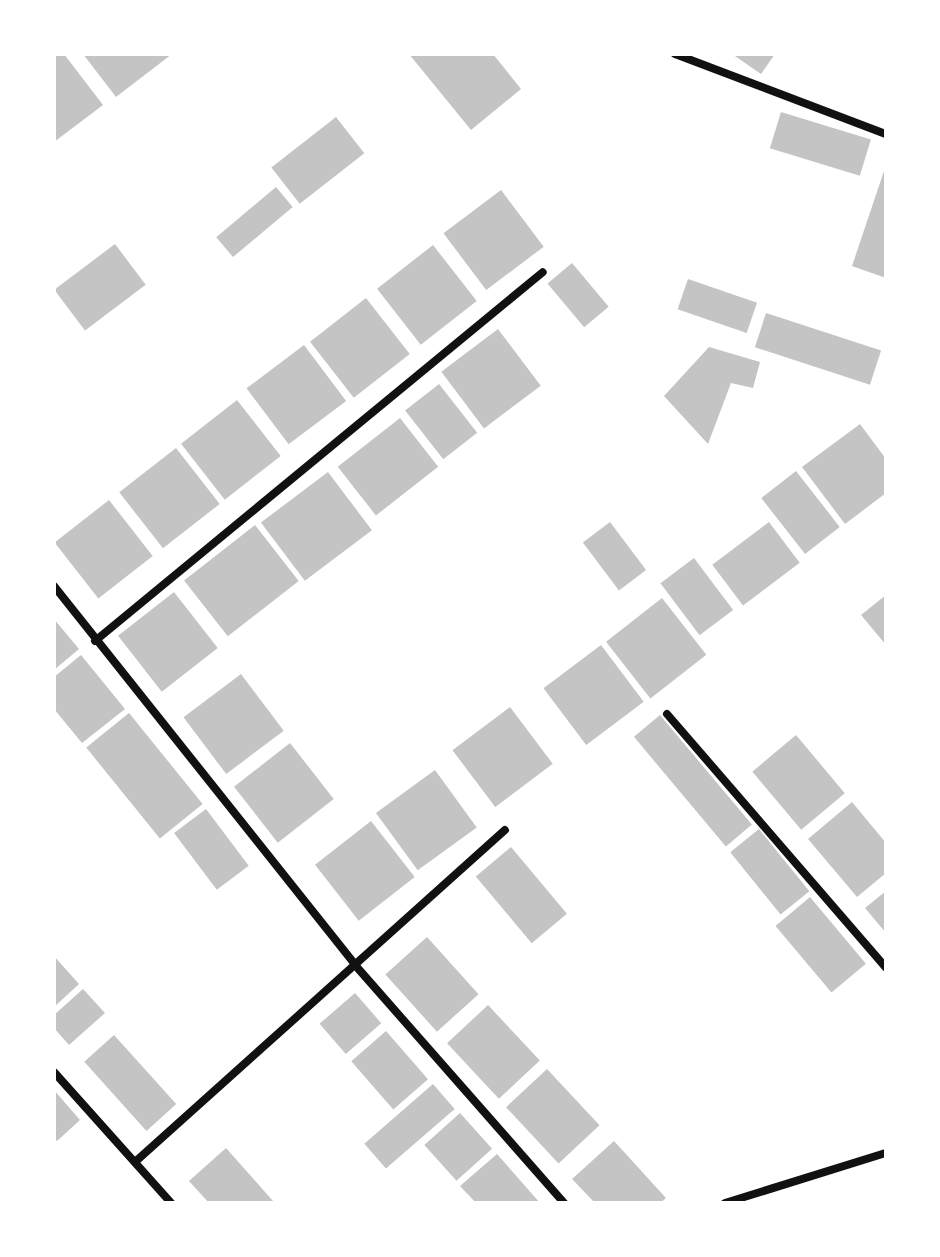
<!DOCTYPE html>
<style>
body{margin:0}
#map{position:relative;width:940px;height:1257px;overflow:hidden;background:#fff;font-family:Inter,sans-serif}
div>[style]{position:absolute}
.building>*{inset:0;background:#c4c4c4;transform-origin:0 0}
.minor>*{height:8px;margin:-4px;padding:0 4px;transform-origin:4px;border-radius:4px;background:#111}
span{translate:-50% -50%;white-space:nowrap;text-align:center;line-height:1.15;-webkit-text-stroke:8px #fff;paint-order:stroke}
.frame{position:absolute;inset:0;border:56px solid #fff;pointer-events:none}
</style>
<div id="map">
<div class="building">
<div style="clip-path:polygon(54px 54px,64px 54px,103px 105px,54px 142px)"></div>
<div style="clip-path:polygon(83px 54px,172px 54px,116px 97px)"></div>
<div style="clip-path:polygon(409px 54px,493px 54px,521px 89px,471px 130px)"></div>
<div style="clip-path:polygon(732px 54px,775px 54px,761px 74px)"></div>
<div style="left:781px;top:112px;width:94px;height:38px;rotate:17deg"></div>
<div style="left:336px;top:117px;width:46px;height:82px;rotate:52deg"></div>
<div style="clip-path:polygon(885px 168px,886px 168px,886px 278px,852px 266px)"></div>
<div style="left:276px;top:187px;width:26px;height:78px;rotate:50deg"></div>
<div style="left:501px;top:190px;width:71px;height:72px;rotate:53deg"></div>
<div style="left:115px;top:244px;width:51px;height:76px;rotate:53deg"></div>
<div style="left:433px;top:245px;width:71px;height:71px;rotate:52deg"></div>
<div style="left:572px;top:263px;width:57px;height:32px;rotate:50deg"></div>
<div style="left:688px;top:279px;width:73px;height:32px;rotate:19deg"></div>
<div style="left:366px;top:298px;width:71px;height:71px;rotate:52deg"></div>
<div style="left:766px;top:313px;width:121px;height:36px;rotate:18deg"></div>
<div style="left:498px;top:329px;width:71px;height:71px;rotate:53deg"></div>
<div style="left:304px;top:345px;width:70px;height:72px;rotate:53deg"></div>
<div style="clip-path:polygon(709px 347px,760px 362px,753px 388px,731px 383px,708px 444px,664px 396px)"></div>
<div style="left:439px;top:384px;width:62px;height:43px;rotate:52deg"></div>
<div style="left:237px;top:400px;width:71px;height:71px;rotate:52deg"></div>
<div style="left:400px;top:418px;width:62px;height:79px;rotate:52deg"></div>
<div style="clip-path:polygon(860px 424px,886px 459px,886px 493px,845px 524px,802px 467px)"></div>
<div style="left:176px;top:448px;width:71px;height:72px;rotate:52deg"></div>
<div style="left:796px;top:471px;width:71px;height:44px;rotate:52deg"></div>
<div style="left:328px;top:472px;width:73px;height:84px;rotate:53deg"></div>
<div style="left:109px;top:500px;width:71px;height:69px;rotate:52deg"></div>
<div style="left:610px;top:522px;width:60px;height:34px;rotate:53deg"></div>
<div style="left:769px;top:522px;width:51px;height:71px;rotate:53deg"></div>
<div style="left:255px;top:525px;width:71px;height:90px;rotate:52deg"></div>
<div style="left:694px;top:558px;width:65px;height:42px;rotate:53deg"></div>
<div style="left:174px;top:592px;width:71px;height:71px;rotate:52deg"></div>
<div style="clip-path:polygon(886px 595px,886px 645px,861px 615px)"></div>
<div style="left:662px;top:598px;width:72px;height:71px;rotate:52deg"></div>
<div style="clip-path:polygon(54px 619px,79px 649px,54px 670px)"></div>
<div style="left:601px;top:645px;width:71px;height:72px;rotate:53deg"></div>
<div style="clip-path:polygon(81px 655px,125px 709px,82px 743px,54px 709px,54px 677px)"></div>
<div style="left:241px;top:674px;width:71px;height:72px;rotate:53deg"></div>
<div style="left:510px;top:707px;width:71px;height:72px;rotate:53deg"></div>
<div style="left:129px;top:713px;width:117px;height:55px;rotate:51deg"></div>
<div style="left:660px;top:715px;width:143px;height:34px;rotate:50deg"></div>
<div style="left:796px;top:735px;width:76px;height:57px;rotate:50deg"></div>
<div style="left:290px;top:743px;width:71px;height:71px;rotate:52deg"></div>
<div style="left:435px;top:770px;width:71px;height:73px;rotate:54deg"></div>
<div style="clip-path:polygon(852px 802px,886px 843px,886px 873px,857px 897px,808px 839px)"></div>
<div style="left:206px;top:809px;width:71px;height:40px;rotate:53deg"></div>
<div style="left:371px;top:821px;width:71px;height:71px;rotate:52deg"></div>
<div style="left:759px;top:829px;width:80px;height:37px;rotate:51deg"></div>
<div style="left:511px;top:847px;width:87px;height:46px;rotate:50deg"></div>
<div style="clip-path:polygon(886px 891px,886px 933px,865px 908px)"></div>
<div style="left:810px;top:897px;width:87px;height:45px;rotate:50deg"></div>
<div style="left:427px;top:937px;width:77px;height:56px;rotate:48deg"></div>
<div style="clip-path:polygon(54px 956px,79px 984px,54px 1007px)"></div>
<div style="clip-path:polygon(83px 989px,105px 1013px,69px 1045px,54px 1028px,54px 1015px)"></div>
<div style="left:355px;top:993px;width:40px;height:47px;rotate:49deg"></div>
<div style="left:488px;top:1005px;width:76px;height:56px;rotate:47deg"></div>
<div style="left:386px;top:1031px;width:64px;height:46px;rotate:49deg"></div>
<div style="left:114px;top:1035px;width:93px;height:40px;rotate:48deg"></div>
<div style="left:547px;top:1069px;width:77px;height:56px;rotate:47deg"></div>
<div style="left:433px;top:1084px;width:33px;height:91px;rotate:49deg"></div>
<div style="clip-path:polygon(54px 1090px,80px 1120px,57px 1141px,54px 1138px)"></div>
<div style="left:460px;top:1113px;width:48px;height:48px;rotate:48deg"></div>
<div style="clip-path:polygon(614px 1141px,666px 1198px,660px 1203px,595px 1203px,572px 1179px)"></div>
<div style="clip-path:polygon(226px 1148px,273px 1201px,271px 1203px,209px 1203px,189px 1181px)"></div>
<div style="clip-path:polygon(497px 1154px,540px 1203px,476px 1203px,460px 1186px)"></div>
</div>
<div class="minor">
<div style="left:675px;top:54px;width:226px;rotate:20.8deg"></div>
<div style="left:54px;top:586px;width:484px;rotate:51.5deg"></div>
<div style="left:355px;top:965px;width:317px;rotate:48.7deg"></div>
<div style="left:95px;top:641px;width:580px;rotate:-39.48deg"></div>
<div style="left:667px;top:714px;width:335px;rotate:49.2deg"></div>
<div style="left:54px;top:1072px;width:176px;rotate:48.2deg"></div>
<div style="left:135px;top:1162px;width:497px;rotate:-41.9deg"></div>
<div style="left:725px;top:1203px;width:169px;rotate:-17.3deg"></div>
</div>
<div class="frame"></div>
</div>
